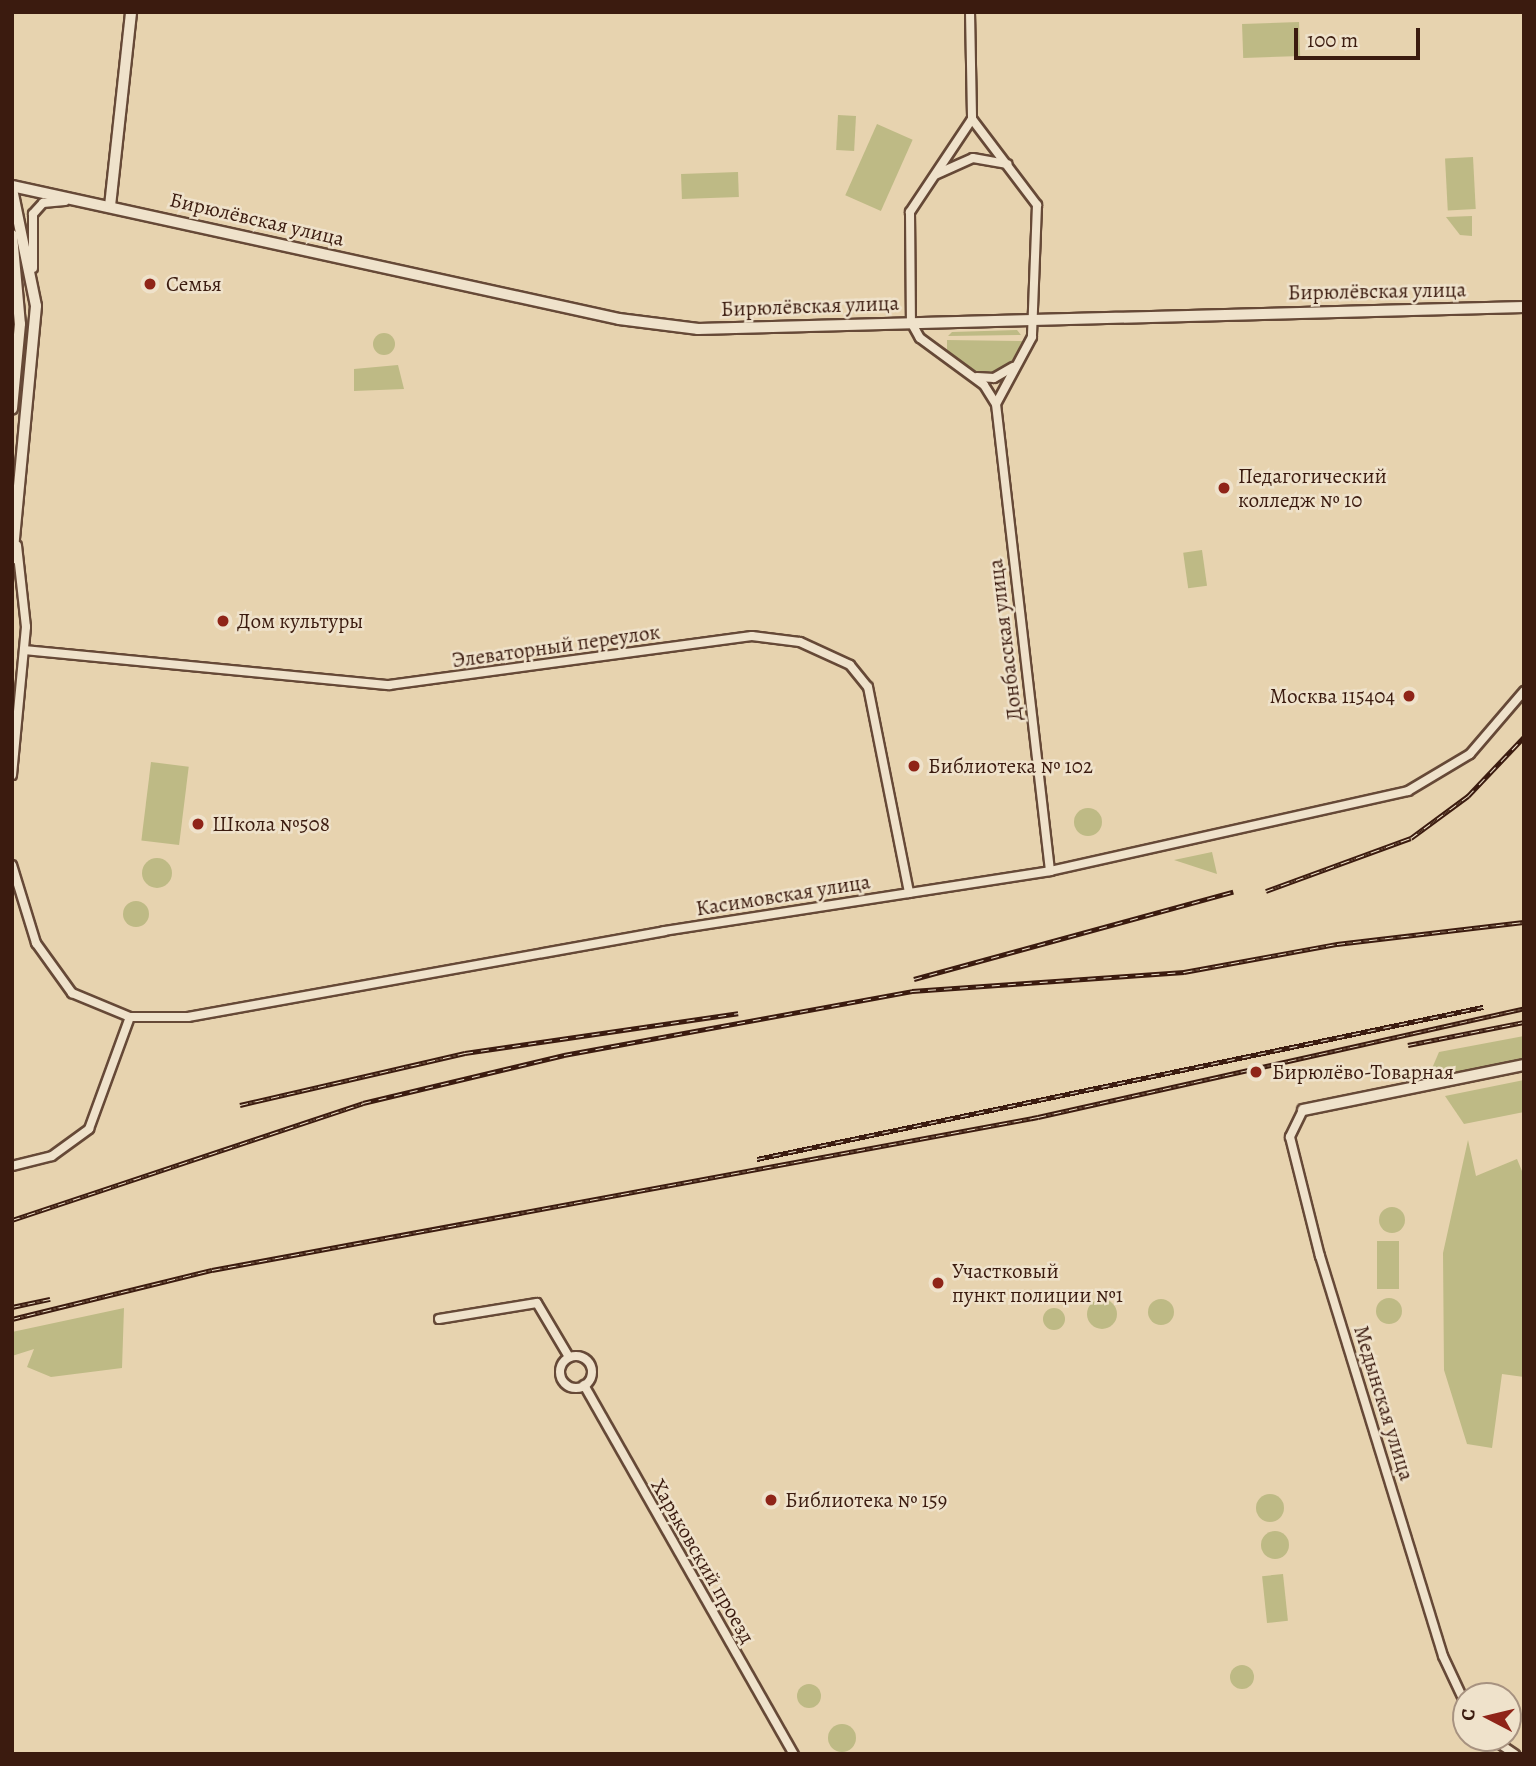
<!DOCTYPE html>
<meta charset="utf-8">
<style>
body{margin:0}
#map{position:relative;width:1536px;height:1766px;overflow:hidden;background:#e7d3af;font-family:Alegreya,serif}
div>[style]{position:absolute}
.green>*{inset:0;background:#beba85;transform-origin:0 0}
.round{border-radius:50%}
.roads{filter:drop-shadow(2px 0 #664937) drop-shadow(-2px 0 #664937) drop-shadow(0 2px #664937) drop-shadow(0 -2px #664937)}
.minor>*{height:8px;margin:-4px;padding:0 4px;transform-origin:4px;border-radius:4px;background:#efe2cb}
.minor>.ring{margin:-4px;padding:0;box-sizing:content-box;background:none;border:8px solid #efe2cb;border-radius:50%}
.tertiary>*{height:10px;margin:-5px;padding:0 5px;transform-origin:5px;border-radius:5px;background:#efe2cb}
.secondary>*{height:10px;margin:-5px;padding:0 5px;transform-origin:5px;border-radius:5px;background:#efe2cb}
.rail>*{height:5px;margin-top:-2.5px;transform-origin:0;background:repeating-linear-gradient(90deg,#efe2cb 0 8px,#3b1b0f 0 16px);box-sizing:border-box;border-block:2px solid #3b1b0f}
.dots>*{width:19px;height:19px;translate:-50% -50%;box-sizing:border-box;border:4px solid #efe2cb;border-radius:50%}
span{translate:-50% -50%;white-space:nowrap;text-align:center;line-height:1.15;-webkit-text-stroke:5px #efe2cb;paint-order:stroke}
.street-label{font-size:21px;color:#3b1b0f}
.poi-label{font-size:21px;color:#3b1b0f}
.left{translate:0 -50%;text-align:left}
.right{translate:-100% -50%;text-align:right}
.frame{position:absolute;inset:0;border:14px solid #3b1b0f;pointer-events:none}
.north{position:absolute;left:1452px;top:1682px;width:70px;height:70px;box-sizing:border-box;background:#efe2cb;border:2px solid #a79280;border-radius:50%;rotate:277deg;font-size:19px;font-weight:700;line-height:28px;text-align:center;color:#3b1b0f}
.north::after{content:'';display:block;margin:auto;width:24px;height:32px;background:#8f2418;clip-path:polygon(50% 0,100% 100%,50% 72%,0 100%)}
.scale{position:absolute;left:1294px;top:28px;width:126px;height:32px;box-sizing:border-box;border:4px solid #3b1b0f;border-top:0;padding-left:9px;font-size:21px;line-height:24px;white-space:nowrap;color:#3b1b0f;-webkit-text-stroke:5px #efe2cb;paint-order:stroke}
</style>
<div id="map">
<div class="green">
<div style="left:1299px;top:22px;width:34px;height:57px;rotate:88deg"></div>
<div style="left:838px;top:115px;width:18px;height:35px;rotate:3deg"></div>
<div style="left:877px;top:124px;width:39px;height:78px;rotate:24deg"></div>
<div style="left:1473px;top:157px;width:52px;height:28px;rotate:87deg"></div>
<div style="left:738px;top:172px;width:25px;height:57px;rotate:88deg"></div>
<div style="clip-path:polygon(1472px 216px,1472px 236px,1460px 235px,1446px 217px)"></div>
<div style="clip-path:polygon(1017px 330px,1021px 335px,948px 336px,952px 332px)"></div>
<div class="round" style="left:373px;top:333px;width:22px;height:22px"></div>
<div style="clip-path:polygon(947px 340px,1022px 341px,1022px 343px,1009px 366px,995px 375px,976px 374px,947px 352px)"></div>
<div style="clip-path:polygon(398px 365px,404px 389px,354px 391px,354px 369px)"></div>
<div style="left:1202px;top:550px;width:36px;height:19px;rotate:82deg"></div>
<div style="left:151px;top:762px;width:38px;height:79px;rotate:7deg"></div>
<div class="round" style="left:1074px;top:808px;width:28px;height:28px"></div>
<div style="clip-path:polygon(1212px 852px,1217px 874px,1174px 860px)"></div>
<div class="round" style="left:142px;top:858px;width:30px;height:30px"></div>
<div class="round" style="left:123px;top:901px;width:26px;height:26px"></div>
<div style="clip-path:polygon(1524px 1036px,1524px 1061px,1441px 1078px,1430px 1073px,1439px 1052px)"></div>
<div style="clip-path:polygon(1524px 1080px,1524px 1112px,1464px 1124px,1445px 1096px)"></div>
<div style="clip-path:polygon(1468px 1140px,1476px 1176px,1517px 1159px,1524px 1176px,1524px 1377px,1502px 1374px,1492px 1448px,1467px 1444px,1444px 1370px,1443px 1253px)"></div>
<div class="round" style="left:1379px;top:1207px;width:26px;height:26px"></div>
<div style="left:1399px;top:1241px;width:48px;height:22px;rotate:90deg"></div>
<div class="round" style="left:1376px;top:1298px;width:26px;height:26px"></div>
<div class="round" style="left:1148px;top:1299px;width:26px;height:26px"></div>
<div class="round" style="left:1087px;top:1299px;width:30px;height:30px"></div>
<div class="round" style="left:1043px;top:1308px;width:22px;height:22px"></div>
<div style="clip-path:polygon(124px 1308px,122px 1368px,51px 1377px,27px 1367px,34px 1349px,12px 1356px,12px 1332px)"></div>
<div class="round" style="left:1256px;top:1494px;width:28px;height:28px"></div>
<div class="round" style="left:1261px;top:1531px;width:28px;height:28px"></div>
<div style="left:1283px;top:1574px;width:47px;height:21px;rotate:84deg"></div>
<div class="round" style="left:1230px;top:1665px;width:24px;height:24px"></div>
<div class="round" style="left:797px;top:1684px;width:24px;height:24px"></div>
<div class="round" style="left:828px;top:1724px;width:28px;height:28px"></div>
</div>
<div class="roads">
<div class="minor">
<div style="left:970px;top:12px;width:107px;rotate:88.9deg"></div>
<div style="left:972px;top:119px;width:112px;rotate:123.7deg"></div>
<div style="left:910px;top:212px;width:110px;rotate:89.5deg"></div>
<div style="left:911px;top:322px;width:18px;rotate:61deg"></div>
<div style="left:920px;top:338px;width:79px;rotate:36.3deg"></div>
<div style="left:984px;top:385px;width:22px;rotate:58deg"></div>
<div style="left:996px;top:404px;width:470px;rotate:83.4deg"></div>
<div style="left:972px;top:119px;width:108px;rotate:52.9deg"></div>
<div style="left:1037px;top:205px;width:132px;rotate:92.2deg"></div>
<div style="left:1032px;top:337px;width:76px;rotate:118.2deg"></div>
<div style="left:937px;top:174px;width:39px;rotate:-24deg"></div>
<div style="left:973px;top:158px;width:35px;rotate:10deg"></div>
<div style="left:33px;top:268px;width:54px;rotate:-90deg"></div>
<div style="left:33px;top:214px;width:15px;rotate:-48deg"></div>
<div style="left:43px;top:203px;width:22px;rotate:-5deg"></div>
<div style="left:977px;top:377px;width:17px;rotate:3deg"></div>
<div style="left:994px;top:378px;width:22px;rotate:-30deg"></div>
<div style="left:24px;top:650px;width:367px;rotate:5.5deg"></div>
<div style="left:389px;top:685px;width:366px;rotate:-7.7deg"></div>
<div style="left:752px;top:636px;width:48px;rotate:7.1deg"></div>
<div style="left:800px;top:642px;width:55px;rotate:24.7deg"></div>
<div style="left:850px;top:665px;width:28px;rotate:51deg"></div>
<div style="left:868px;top:687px;width:210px;rotate:78.7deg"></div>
<div style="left:12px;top:775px;width:149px;rotate:-84.6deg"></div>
<div style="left:26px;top:627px;width:82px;rotate:-96.3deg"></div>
<div style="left:12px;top:865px;width:82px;rotate:72.9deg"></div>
<div style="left:36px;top:943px;width:62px;rotate:54.2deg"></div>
<div style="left:72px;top:993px;width:63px;rotate:22.5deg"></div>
<div style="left:130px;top:1017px;width:58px"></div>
<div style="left:188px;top:1017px;width:484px;rotate:-10.2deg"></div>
<div style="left:664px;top:931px;width:391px;rotate:-8.8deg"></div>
<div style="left:1050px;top:871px;width:367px;rotate:-12.6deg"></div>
<div style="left:1408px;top:791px;width:72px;rotate:-30.8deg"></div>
<div style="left:1470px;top:754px;width:83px;rotate:-49.4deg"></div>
<div style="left:1303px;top:1110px;width:30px;rotate:116deg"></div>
<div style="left:1290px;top:1137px;width:123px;rotate:75.9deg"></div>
<div style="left:1320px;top:1256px;width:418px;rotate:72.9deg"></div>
<div style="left:1443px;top:1656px;width:54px;rotate:64.9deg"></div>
<div style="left:12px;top:1166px;width:41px;rotate:-14deg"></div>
<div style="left:52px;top:1156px;width:46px;rotate:-36.1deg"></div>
<div style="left:89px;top:1129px;width:119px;rotate:-69.9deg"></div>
<div style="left:439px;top:1319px;width:99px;rotate:-9.3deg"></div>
<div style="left:537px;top:1303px;width:63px;rotate:59.3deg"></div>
<div class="ring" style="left:560px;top:1356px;width:24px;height:24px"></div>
<div style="left:584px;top:1385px;width:425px;rotate:60.4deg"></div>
<div style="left:1491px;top:1738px;width:29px;rotate:34deg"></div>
</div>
<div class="tertiary">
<div style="left:12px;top:186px;width:621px;rotate:12.36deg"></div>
<div style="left:619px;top:319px;width:80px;rotate:7.2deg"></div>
<div style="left:698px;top:329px;width:826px;rotate:-1.53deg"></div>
<div style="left:110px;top:206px;width:195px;rotate:-83.8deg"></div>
<div style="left:1303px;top:1110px;width:226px;rotate:-11.5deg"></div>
</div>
<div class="secondary">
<div style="left:12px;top:189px;width:119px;rotate:78.4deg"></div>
<div style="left:36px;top:306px;width:254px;rotate:95.4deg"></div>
<div style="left:12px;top:235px;width:89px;rotate:84.9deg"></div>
<div style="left:20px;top:324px;width:85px;rotate:95.4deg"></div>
</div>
</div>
<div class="rail">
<div style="left:1266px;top:891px;width:154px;rotate:-20.1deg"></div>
<div style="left:1411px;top:838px;width:71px;rotate:-36.4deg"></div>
<div style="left:1468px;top:796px;width:81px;rotate:-46.5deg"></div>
<div style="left:914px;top:979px;width:331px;rotate:-15.3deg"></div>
<div style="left:1408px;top:1045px;width:118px;rotate:-11.2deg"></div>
<div style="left:240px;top:1105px;width:231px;rotate:-13deg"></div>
<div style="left:465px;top:1053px;width:276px;rotate:-8.3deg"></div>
<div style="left:757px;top:1159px;width:742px;rotate:-11.83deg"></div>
<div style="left:12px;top:1220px;width:370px;rotate:-18.4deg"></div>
<div style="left:363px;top:1103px;width:207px;rotate:-13.4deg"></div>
<div style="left:564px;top:1055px;width:354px;rotate:-10.4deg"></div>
<div style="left:912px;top:991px;width:273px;rotate:-4deg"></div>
<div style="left:1184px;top:972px;width:156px;rotate:-10.4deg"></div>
<div style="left:1337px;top:944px;width:188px;rotate:-6.7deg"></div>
<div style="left:12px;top:1307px;width:39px;rotate:-12deg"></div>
<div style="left:12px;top:1319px;width:206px;rotate:-13.8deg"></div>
<div style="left:212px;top:1270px;width:840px;rotate:-10.49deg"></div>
<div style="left:1038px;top:1117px;width:498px;rotate:-12.6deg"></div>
</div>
<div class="dots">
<div style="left:150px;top:284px;background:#8f2418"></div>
<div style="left:1224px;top:488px;background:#8f2418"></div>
<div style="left:223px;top:621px;background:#8f2418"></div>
<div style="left:1409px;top:696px;background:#8f2418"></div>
<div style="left:914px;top:766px;background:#8f2418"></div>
<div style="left:198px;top:824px;background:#8f2418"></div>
<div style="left:1256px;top:1072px;background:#8f2418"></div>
<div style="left:938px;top:1283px;background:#8f2418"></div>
<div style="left:771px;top:1500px;background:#8f2418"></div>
</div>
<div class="street-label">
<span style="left:257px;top:219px;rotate:13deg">Бирюлёвская улица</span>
<span style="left:1377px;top:291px;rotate:-1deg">Бирюлёвская улица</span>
<span style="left:810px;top:306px;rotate:-2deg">Бирюлёвская улица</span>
<span style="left:1005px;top:640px;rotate:-97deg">Донбасская улица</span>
<span style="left:556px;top:646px;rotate:-8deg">Элеваторный переулок</span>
<span style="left:783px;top:895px;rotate:-9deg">Касимовская улица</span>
<span style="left:1384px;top:1403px;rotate:73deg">Медынская улица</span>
<span style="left:703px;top:1561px;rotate:60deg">Харьковский проезд</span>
</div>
<div class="poi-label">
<span class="left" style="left:166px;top:284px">Семья</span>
<span class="left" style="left:1238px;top:488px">Педагогический<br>колледж № 10</span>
<span class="left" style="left:237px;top:621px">Дом культуры</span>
<span class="right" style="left:1395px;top:696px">Москва 115404</span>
<span class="left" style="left:928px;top:766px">Библиотека № 102</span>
<span class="left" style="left:212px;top:824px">Школа №508</span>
<span class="left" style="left:1272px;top:1072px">Бирюлёво-Товарная</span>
<span class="left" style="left:952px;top:1283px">Участковый<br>пункт полиции №1</span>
<span class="left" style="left:785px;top:1500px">Библиотека № 159</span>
</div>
<div class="frame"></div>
<div class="north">С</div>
<div class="scale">100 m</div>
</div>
